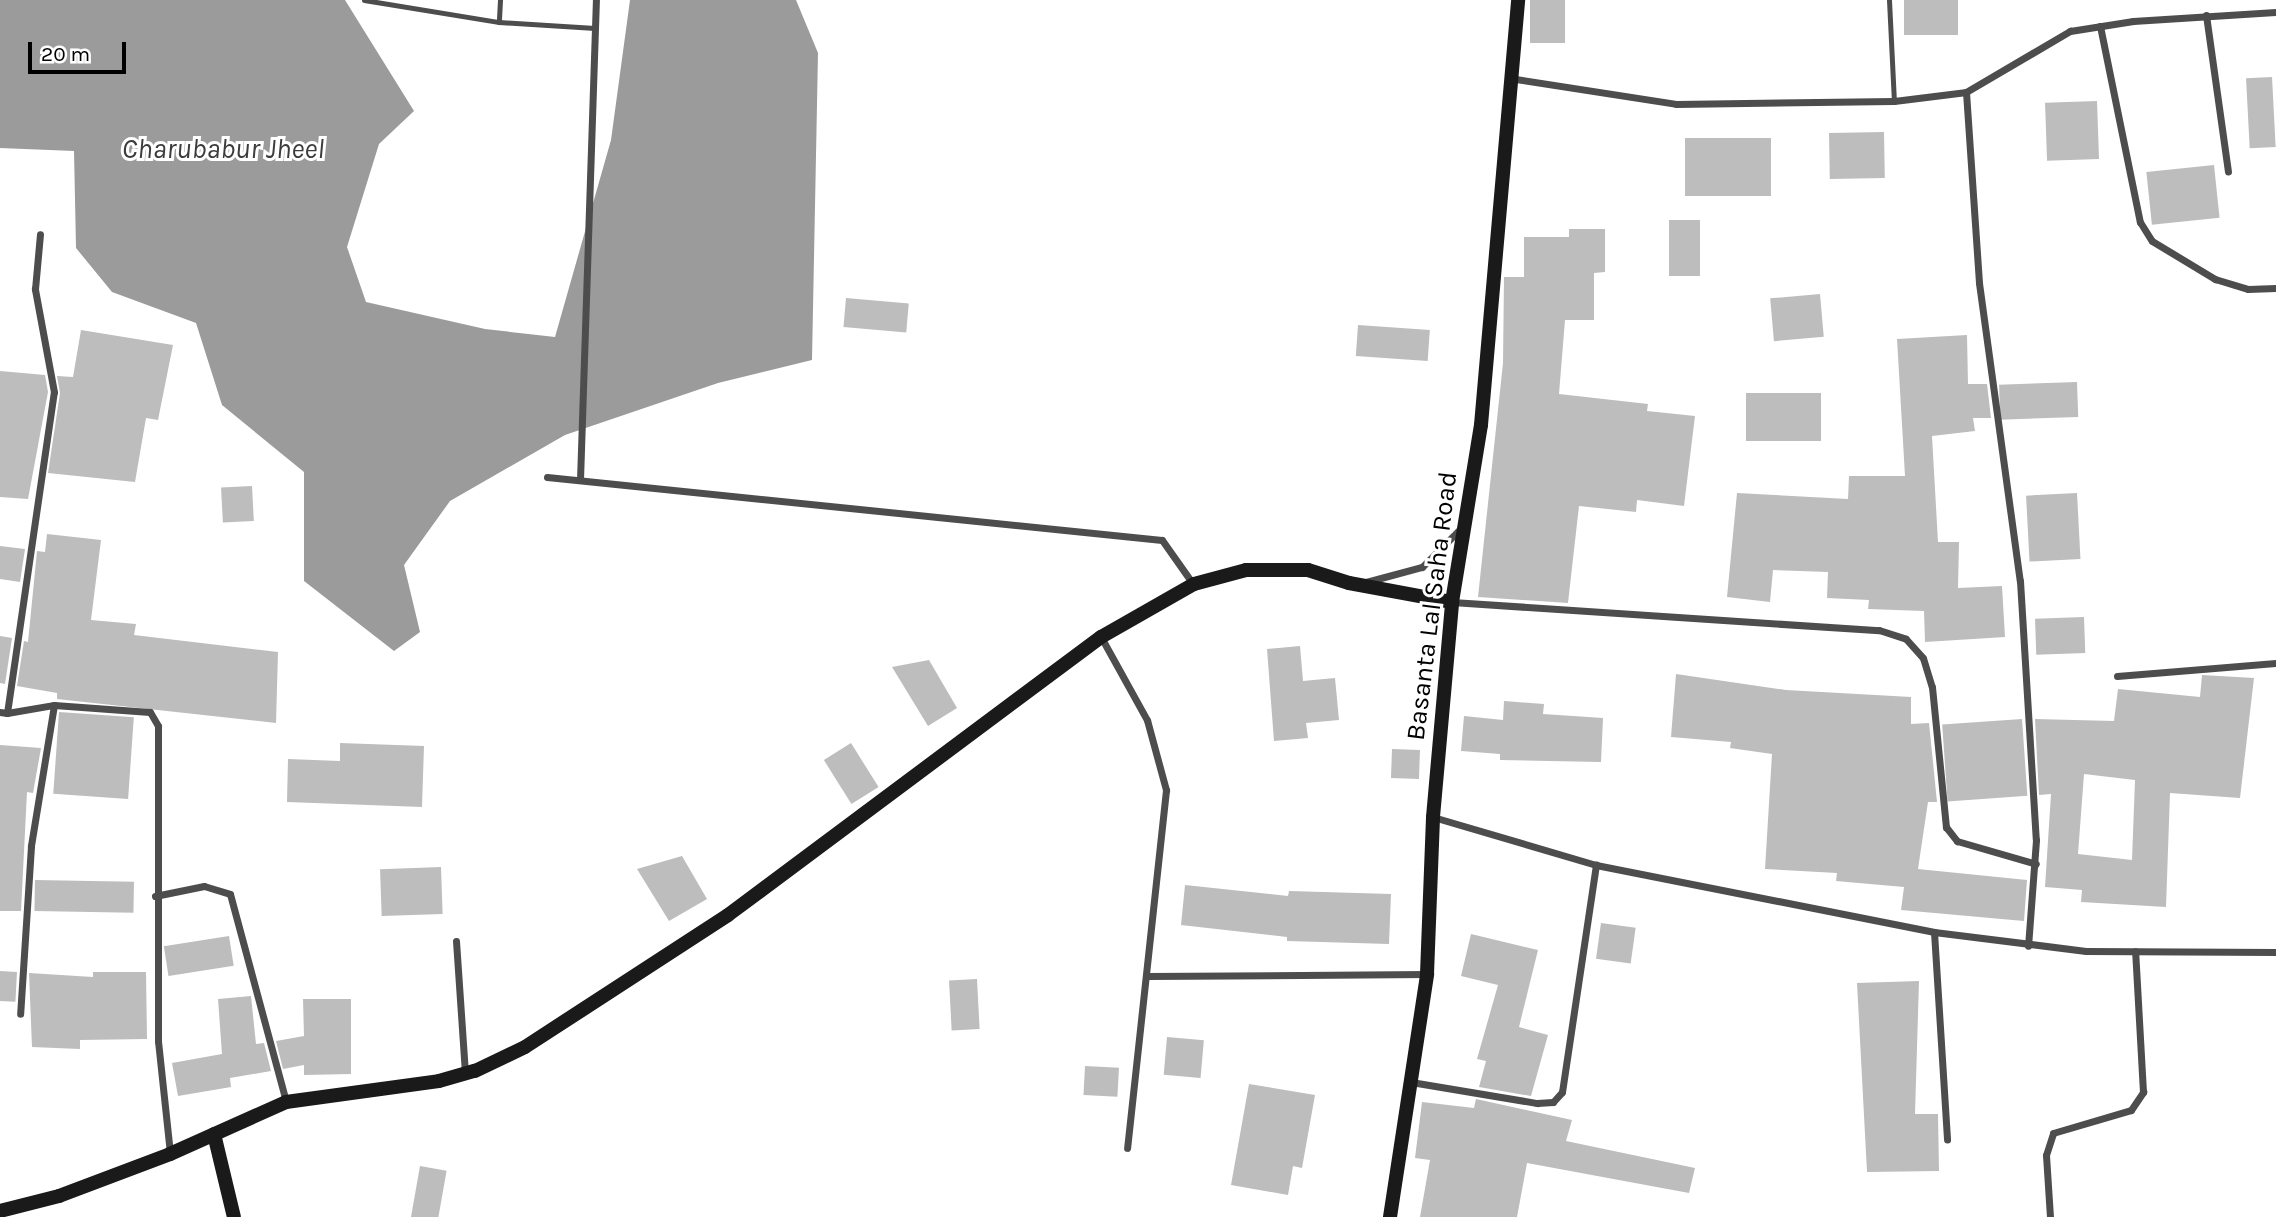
<!DOCTYPE html>
<style>
body{margin:0}
#map{position:relative;width:2276px;height:1217px;overflow:hidden;background:#fff;font-family:Karla,sans-serif}
div>[style]{position:absolute}
.water>*{inset:0;background:#9b9b9b}
.building>*{inset:0;background:#bdbdbd;transform-origin:0 0}
.lane>*{height:5px;margin:-2.5px;padding:0 2.5px;transform-origin:2.5px;border-radius:2.5px;background:#4d4d4d}
.street>*{height:7px;margin:-3.5px;padding:0 3.5px;transform-origin:3.5px;border-radius:3.5px;background:#4d4d4d}
.secondary>*{height:14px;margin:-7px;padding:0 7px;transform-origin:7px;border-radius:7px;background:#1a1a1a}
span{translate:-50% -50%;white-space:nowrap;text-align:center;line-height:1.15;-webkit-text-stroke:6px #fff;paint-order:stroke}
.street-label{font-size:26px;color:#000}
.water-label{font-size:28px;color:#3c3c3c;font-style:italic}
.scale{position:absolute;left:28px;top:42px;width:98px;height:32px;box-sizing:border-box;border:4px solid #000;border-top:0;padding-left:9px;font-size:21px;line-height:24px;white-space:nowrap;color:#000;-webkit-text-stroke:5px #fff;paint-order:stroke}
</style>
<div id="map">
<div class="water">
<div style="clip-path:polygon(0 0,345px 0,414px 111px,379px 144px,347px 247px,366px 302px,485px 329px,555px 337px,611px 140px,630px 0,796px 0,818px 53px,812px 360px,718px 383px,565px 435px,450px 501px,404px 565px,420px 632px,394px 651px,304px 581px,304px 472px,222px 405px,196px 323px,112px 292px,76px 248px,74px 151px,0 148px)"></div>
</div>
<div class="building">
<div style="left:1530px;top:0;width:35px;height:43px"></div>
<div style="left:1904px;top:0;width:54px;height:35px"></div>
<div style="left:2272px;top:77px;width:70px;height:26px;rotate:87deg"></div>
<div style="left:2097px;top:101px;width:58px;height:52px;rotate:88deg"></div>
<div style="left:1884px;top:132px;width:46px;height:55px;rotate:89deg"></div>
<div style="left:1685px;top:138px;width:86px;height:58px"></div>
<div style="left:2214px;top:165px;width:53px;height:68px;rotate:84deg"></div>
<div style="left:1700px;top:220px;width:56px;height:31px;rotate:90deg"></div>
<div style="clip-path:polygon(1569px 229px,1605px 229px,1605px 272px,1594px 273px,1594px 320px,1565px 320px,1559px 394px,1648px 404px,1647px 411px,1695px 416px,1684px 506px,1637px 500px,1636px 512px,1579px 506px,1568px 603px,1478px 597px,1503px 363px,1504px 277px,1524px 277px,1524px 237px,1569px 237px)"></div>
<div style="left:1820px;top:294px;width:43px;height:50px;rotate:85deg"></div>
<div style="left:846px;top:298px;width:63px;height:29px;rotate:5deg"></div>
<div style="left:1358px;top:325px;width:72px;height:31px;rotate:4deg"></div>
<div style="clip-path:polygon(81px 330px,173px 345px,158px 420px,146px 418px,135px 482px,48px 473px,60px 393px,57px 376px,73px 377px)"></div>
<div style="clip-path:polygon(1967px 335px,1968px 384px,1987px 384px,1991px 418px,1973px 418px,1975px 431px,1932px 436px,1938px 542px,1959px 542px,1958px 588px,2002px 586px,2005px 637px,1925px 642px,1924px 611px,1868px 609px,1869px 600px,1827px 598px,1828px 572px,1773px 570px,1770px 602px,1727px 597px,1737px 493px,1848px 499px,1849px 476px,1905px 476px,1897px 339px)"></div>
<div style="clip-path:polygon(0 371px,45px 375px,48px 392px,28px 499px,0 497px)"></div>
<div style="left:2077px;top:382px;width:35px;height:78px;rotate:88deg"></div>
<div style="left:1746px;top:393px;width:75px;height:48px"></div>
<div style="left:252px;top:486px;width:35px;height:31px;rotate:87deg"></div>
<div style="left:2077px;top:493px;width:66px;height:51px;rotate:87deg"></div>
<div style="clip-path:polygon(47px 534px,101px 540px,91px 620px,136px 624px,134px 635px,278px 652px,276px 723px,57px 699px,57px 693px,17px 686px,24px 641px,28px 642px,37px 551px,45px 552px)"></div>
<div style="clip-path:polygon(0 546px,25px 549px,20px 582px,0 579px)"></div>
<div style="left:2084px;top:617px;width:36px;height:49px;rotate:88deg"></div>
<div style="clip-path:polygon(0 636px,12px 638px,5px 684px,0 683px)"></div>
<div style="clip-path:polygon(1300px 646px,1303px 681px,1335px 678px,1339px 720px,1306px 723px,1308px 738px,1274px 741px,1267px 649px)"></div>
<div style="clip-path:polygon(929px 660px,957px 708px,928px 726px,892px 667px)"></div>
<div style="clip-path:polygon(1676px 674px,1786px 690px,1911px 697px,1911px 724px,1929px 723px,1937px 802px,1928px 802px,1918px 869px,2027px 880px,2024px 921px,1901px 910px,1904px 887px,1836px 881px,1837px 873px,1765px 869px,1772px 754px,1730px 748px,1731px 742px,1671px 737px)"></div>
<div style="clip-path:polygon(evenodd,2202px 675px,2254px 678px,2240px 798px,2170px 793px,2166px 907px,2081px 902px,2082px 890px,2045px 887px,2051px 794px,2039px 795px,2035px 719px,2114px 721px,2118px 689px,2200px 697px,2202px 675px,2084px 774px,2135px 780px,2132px 860px,2078px 854px,2084px 774px)"></div>
<div style="clip-path:polygon(1504px 701px,1544px 704px,1543px 714px,1603px 718px,1601px 762px,1500px 760px,1500px 754px,1461px 751px,1464px 716px,1503px 720px)"></div>
<div style="left:59px;top:712px;width:75px;height:82px;rotate:4deg"></div>
<div style="left:2022px;top:719px;width:77px;height:80px;rotate:86deg"></div>
<div style="clip-path:polygon(340px 743px,424px 746px,422px 807px,287px 802px,288px 759px,340px 761px)"></div>
<div style="left:851px;top:743px;width:52px;height:32px;rotate:58deg"></div>
<div style="clip-path:polygon(0 745px,41px 748px,33px 793px,27px 792px,21px 911px,0 911px)"></div>
<div style="left:1392px;top:749px;width:28px;height:29px;rotate:2deg"></div>
<div style="clip-path:polygon(682px 856px,707px 899px,669px 921px,637px 869px)"></div>
<div style="left:441px;top:867px;width:47px;height:61px;rotate:88deg"></div>
<div style="left:35px;top:880px;width:99px;height:31px;rotate:1deg"></div>
<div style="clip-path:polygon(1185px 885px,1288px 896px,1289px 891px,1391px 894px,1389px 944px,1287px 941px,1287px 937px,1181px 925px)"></div>
<div style="left:1601px;top:923px;width:35px;height:36px;rotate:8deg"></div>
<div style="clip-path:polygon(1471px 934px,1538px 950px,1519px 1027px,1548px 1035px,1531px 1096px,1479px 1087px,1486px 1061px,1477px 1059px,1498px 985px,1461px 976px)"></div>
<div style="left:229px;top:936px;width:30px;height:66px;rotate:81deg"></div>
<div style="left:0;top:971px;width:17px;height:30px;rotate:3deg"></div>
<div style="clip-path:polygon(93px 972px,146px 972px,147px 1039px,80px 1040px,80px 1049px,32px 1047px,29px 973px,93px 977px)"></div>
<div style="left:977px;top:979px;width:50px;height:28px;rotate:87deg"></div>
<div style="clip-path:polygon(1919px 981px,1915px 1114px,1938px 1114px,1939px 1171px,1867px 1172px,1857px 983px)"></div>
<div style="clip-path:polygon(251px 996px,256px 1044px,264px 1043px,271px 1071px,230px 1078px,231px 1087px,178px 1096px,172px 1063px,222px 1054px,218px 999px)"></div>
<div style="clip-path:polygon(303px 999px,351px 999px,351px 1074px,304px 1075px,304px 1065px,283px 1069px,276px 1041px,304px 1036px)"></div>
<div style="left:1167px;top:1037px;width:37px;height:38px;rotate:5deg"></div>
<div style="left:1085px;top:1066px;width:34px;height:29px;rotate:3deg"></div>
<div style="clip-path:polygon(1249px 1084px,1315px 1095px,1302px 1168px,1293px 1166px,1288px 1195px,1231px 1185px)"></div>
<div style="clip-path:polygon(1476px 1099px,1572px 1120px,1566px 1141px,1695px 1168px,1689px 1193px,1527px 1163px,1517px 1217px,1420px 1217px,1430px 1160px,1415px 1158px,1422px 1102px,1474px 1108px)"></div>
<div style="left:420px;top:1166px;width:27px;height:52px;rotate:10deg"></div>
</div>
<div class="lane">
<div style="left:364px;top:0;width:137px;rotate:9.3deg"></div>
<div style="left:500px;top:0;width:22px;rotate:93deg"></div>
<div style="left:499px;top:22px;width:96px;rotate:3.6deg"></div>
<div style="left:1889px;top:0;width:101px;rotate:87.2deg"></div>
</div>
<div class="street">
<div style="left:2206px;top:15px;width:158px;rotate:82deg"></div>
<div style="left:2100px;top:26px;width:200px;rotate:78.5deg"></div>
<div style="left:2140px;top:222px;width:22px;rotate:58deg"></div>
<div style="left:2152px;top:241px;width:74px;rotate:31.1deg"></div>
<div style="left:2215px;top:279px;width:34px;rotate:17deg"></div>
<div style="left:2248px;top:289px;width:28px;rotate:-2deg"></div>
<div style="left:1509px;top:78px;width:169px;rotate:8.8deg"></div>
<div style="left:1676px;top:104px;width:218px;rotate:-0.8deg"></div>
<div style="left:1894px;top:101px;width:73px;rotate:-7.1deg"></div>
<div style="left:1966px;top:92px;width:121px;rotate:-30.4deg"></div>
<div style="left:2070px;top:31px;width:64px;rotate:-9deg"></div>
<div style="left:2133px;top:21px;width:143px;rotate:-3.6deg"></div>
<div style="left:1966px;top:92px;width:191px;rotate:86.1deg"></div>
<div style="left:1979px;top:283px;width:301px;rotate:82.2deg"></div>
<div style="left:2020px;top:581px;width:259px;rotate:86.5deg"></div>
<div style="left:2036px;top:840px;width:106px;rotate:94.3deg"></div>
<div style="left:547px;top:477px;width:618px;rotate:5.85deg"></div>
<div style="left:1162px;top:540px;width:54px;rotate:54.8deg"></div>
<div style="left:580px;top:480px;width:480px;rotate:-88.1deg"></div>
<div style="left:1366px;top:582px;width:58px;rotate:-15deg"></div>
<div style="left:1422px;top:567px;width:57px;rotate:-45deg"></div>
<div style="left:1452px;top:602px;width:428px;rotate:3.8deg"></div>
<div style="left:1879px;top:630px;width:28px;rotate:18deg"></div>
<div style="left:1906px;top:639px;width:25px;rotate:48deg"></div>
<div style="left:1923px;top:658px;width:30px;rotate:73deg"></div>
<div style="left:1932px;top:687px;width:141px;rotate:84.3deg"></div>
<div style="left:1946px;top:827px;width:18px;rotate:52deg"></div>
<div style="left:1957px;top:841px;width:82px;rotate:16.2deg"></div>
<div style="left:1101px;top:637px;width:95px;rotate:61deg"></div>
<div style="left:1147px;top:720px;width:73px;rotate:74.8deg"></div>
<div style="left:1166px;top:790px;width:360px;rotate:96.2deg"></div>
<div style="left:2117px;top:676px;width:160px;rotate:-4.7deg"></div>
<div style="left:54px;top:705px;width:96px;rotate:4.2deg"></div>
<div style="left:150px;top:712px;width:16px;rotate:60deg"></div>
<div style="left:158px;top:726px;width:315px;rotate:90deg"></div>
<div style="left:158px;top:1041px;width:113px;rotate:83.9deg"></div>
<div style="left:0;top:712px;width:7px;rotate:8deg"></div>
<div style="left:7px;top:713px;width:324px;rotate:-81.7deg"></div>
<div style="left:54px;top:392px;width:105px;rotate:-100.5deg"></div>
<div style="left:35px;top:289px;width:55px;rotate:-84.8deg"></div>
<div style="left:7px;top:713px;width:48px;rotate:-9.7deg"></div>
<div style="left:54px;top:705px;width:143px;rotate:99.3deg"></div>
<div style="left:31px;top:846px;width:168px;rotate:93.7deg"></div>
<div style="left:1433px;top:817px;width:170px;rotate:16.4deg"></div>
<div style="left:1596px;top:865px;width:345px;rotate:11.2deg"></div>
<div style="left:1934px;top:932px;width:153px;rotate:7.1deg"></div>
<div style="left:2086px;top:951px;width:190px;rotate:0.3deg"></div>
<div style="left:155px;top:896px;width:50px;rotate:-11.5deg"></div>
<div style="left:204px;top:886px;width:27px;rotate:17deg"></div>
<div style="left:230px;top:894px;width:215px;rotate:74.9deg"></div>
<div style="left:1934px;top:932px;width:208px;rotate:86.4deg"></div>
<div style="left:456px;top:941px;width:132px;rotate:86.1deg"></div>
<div style="left:1148px;top:976px;width:279px;rotate:-0.4deg"></div>
<div style="left:1411px;top:1082px;width:128px;rotate:9.5deg"></div>
<div style="left:1537px;top:1103px;width:16px;rotate:-4deg"></div>
<div style="left:1553px;top:1102px;width:13px;rotate:-48deg"></div>
<div style="left:1562px;top:1092px;width:230px;rotate:-81.5deg"></div>
<div style="left:2050px;top:1217px;width:62px;rotate:-93.7deg"></div>
<div style="left:2046px;top:1155px;width:23px;rotate:-72deg"></div>
<div style="left:2053px;top:1133px;width:81px;rotate:-16.4deg"></div>
<div style="left:2131px;top:1110px;width:22px;rotate:-56deg"></div>
<div style="left:2143px;top:1092px;width:141px;rotate:-93.2deg"></div>
</div>
<div class="secondary">
<div style="left:214px;top:1134px;width:85px;rotate:76.5deg"></div>
<div style="left:0;top:1211px;width:61px;rotate:-14.3deg"></div>
<div style="left:59px;top:1196px;width:119px;rotate:-20.7deg"></div>
<div style="left:170px;top:1154px;width:127px;rotate:-24.1deg"></div>
<div style="left:286px;top:1102px;width:154px;rotate:-7.8deg"></div>
<div style="left:439px;top:1081px;width:37px;rotate:-16deg"></div>
<div style="left:475px;top:1071px;width:55px;rotate:-25.6deg"></div>
<div style="left:525px;top:1047px;width:242px;rotate:-33deg"></div>
<div style="left:728px;top:915px;width:465px;rotate:-36.7deg"></div>
<div style="left:1101px;top:637px;width:107px;rotate:-29.7deg"></div>
<div style="left:1194px;top:584px;width:54px;rotate:-15.1deg"></div>
<div style="left:1246px;top:570px;width:62px"></div>
<div style="left:1308px;top:570px;width:43px;rotate:17.6deg"></div>
<div style="left:1349px;top:583px;width:105px;rotate:10.5deg"></div>
<div style="left:1390px;top:1217px;width:246px;rotate:-81.3deg"></div>
<div style="left:1427px;top:974px;width:157px;rotate:-87.8deg"></div>
<div style="left:1433px;top:817px;width:216px;rotate:-84.9deg"></div>
<div style="left:1452px;top:602px;width:179px;rotate:-80.7deg"></div>
<div style="left:1481px;top:425px;width:427px;rotate:-85deg"></div>
</div>
<div class="street-label">
<span style="left:1432px;top:606px;rotate:-83deg">Basanta Lal Saha Road</span>
</div>
<div class="water-label">
<span style="left:223px;top:149px">Charubabur Jheel</span>
</div>
<div class="scale">20 m</div>
</div>
